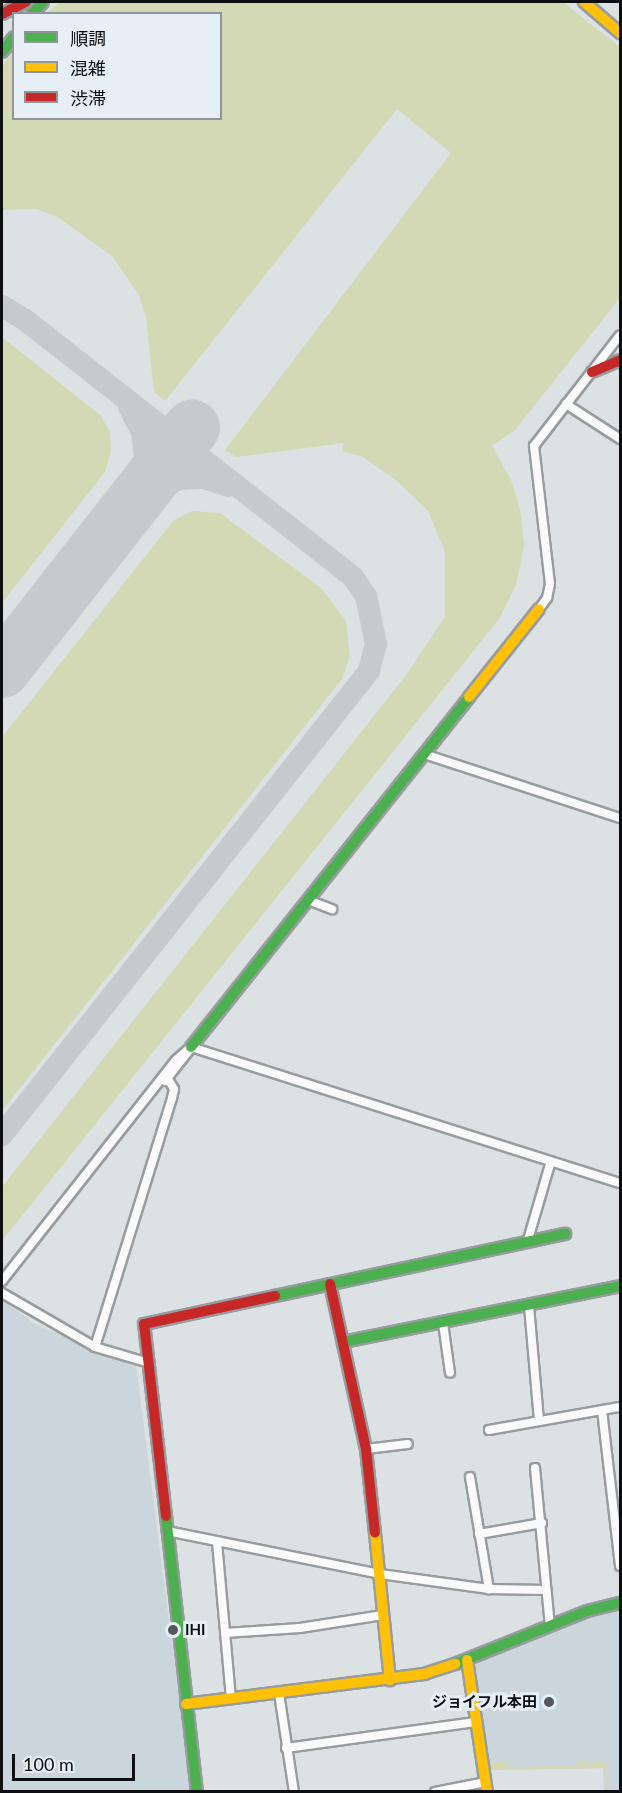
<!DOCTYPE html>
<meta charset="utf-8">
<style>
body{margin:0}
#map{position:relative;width:622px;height:1793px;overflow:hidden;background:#dce1e4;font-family:Lato,"Noto Sans JP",sans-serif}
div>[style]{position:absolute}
.built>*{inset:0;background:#cbd5dc}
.green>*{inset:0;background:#d3d9b5}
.taxiway>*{height:22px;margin:-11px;padding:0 11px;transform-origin:11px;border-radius:11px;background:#c7cacc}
.runway>*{height:56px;margin:-28px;padding:0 28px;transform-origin:28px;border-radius:28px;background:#c7cacc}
.roads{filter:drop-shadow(2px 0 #989c9e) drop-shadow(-2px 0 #989c9e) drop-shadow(0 2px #989c9e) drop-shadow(0 -2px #989c9e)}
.street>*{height:8px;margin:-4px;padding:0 4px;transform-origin:4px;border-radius:4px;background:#fafafb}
.fast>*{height:10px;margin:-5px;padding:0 5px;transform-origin:5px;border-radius:5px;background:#4caf50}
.slow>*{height:10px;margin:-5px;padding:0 5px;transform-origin:5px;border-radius:5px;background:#ffc107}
.jam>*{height:10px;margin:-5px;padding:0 5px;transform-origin:5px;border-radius:5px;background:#c62828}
.dots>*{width:16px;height:16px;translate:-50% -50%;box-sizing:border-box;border:3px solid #e6eff5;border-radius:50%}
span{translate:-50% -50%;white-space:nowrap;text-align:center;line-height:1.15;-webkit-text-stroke:6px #e6eff5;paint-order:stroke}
.poi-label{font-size:15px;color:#0c0e10;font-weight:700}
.left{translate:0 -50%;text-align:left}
.right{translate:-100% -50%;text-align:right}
.frame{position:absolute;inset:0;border:3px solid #0c0e10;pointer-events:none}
.legend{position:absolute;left:12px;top:12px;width:210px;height:108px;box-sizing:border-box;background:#e6eff5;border:2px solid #8f9599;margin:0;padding:8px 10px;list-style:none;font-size:18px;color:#0c0e10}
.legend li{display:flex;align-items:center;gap:12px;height:30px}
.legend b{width:30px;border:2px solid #8f9599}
.scale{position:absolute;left:12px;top:1754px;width:123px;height:27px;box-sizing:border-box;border:3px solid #0c0e10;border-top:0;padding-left:8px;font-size:18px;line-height:21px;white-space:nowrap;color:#0c0e10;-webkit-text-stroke:4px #e6eff5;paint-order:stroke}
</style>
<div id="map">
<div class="built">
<div style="clip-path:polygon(2px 1300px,35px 1324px,136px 1365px,191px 1791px,2px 1791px)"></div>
<div style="clip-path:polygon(620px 1606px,620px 1791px,604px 1791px,603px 1768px,488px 1770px,472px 1667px,475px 1661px,587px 1615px)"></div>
</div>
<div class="green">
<div style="clip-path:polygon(59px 2px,563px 2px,620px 47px,620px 298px,515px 430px,492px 446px,511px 480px,520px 508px,524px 545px,516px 585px,499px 619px,2px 1241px,2px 1187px,407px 674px,445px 616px,445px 552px,428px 511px,397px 481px,363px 457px,342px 451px,344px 443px,236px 457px,225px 450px,451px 153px,397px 109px,165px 401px,154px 392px,146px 317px,139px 295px,113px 257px,59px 218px,37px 209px,2px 210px,2px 67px,13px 52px,14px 118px,220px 118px,220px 14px,47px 13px)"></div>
<div style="clip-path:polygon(2px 337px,100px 415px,110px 432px,111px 452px,105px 472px,2px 603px)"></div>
<div style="clip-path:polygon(192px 511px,220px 513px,321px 588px,346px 621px,350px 657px,342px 679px,2px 1111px,2px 737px,174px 520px)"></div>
<div style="clip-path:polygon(577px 1760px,606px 1763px,607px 1791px,603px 1768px,488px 1770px,491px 1761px,507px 1761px,507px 1767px,577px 1766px)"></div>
</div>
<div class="taxiway">
<div style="left:2px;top:306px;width:26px;rotate:31deg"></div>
<div style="left:24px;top:319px;width:418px;rotate:38.1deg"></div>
<div style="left:353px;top:577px;width:23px;rotate:56deg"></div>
<div style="left:366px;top:596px;width:49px;rotate:78.2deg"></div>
<div style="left:376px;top:644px;width:28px;rotate:105deg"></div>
<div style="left:369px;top:671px;width:592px;rotate:128.34deg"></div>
<div style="left:129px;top:407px;width:28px;rotate:63deg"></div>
<div style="left:142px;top:432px;width:24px;rotate:83deg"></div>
<div style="left:145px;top:456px;width:24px;rotate:97deg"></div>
<div style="left:142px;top:480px;width:25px;rotate:113deg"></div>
<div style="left:128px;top:509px;width:28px;rotate:-41deg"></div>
<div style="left:149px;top:491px;width:34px;rotate:-21deg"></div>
<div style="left:181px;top:479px;width:22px;rotate:-3deg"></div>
<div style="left:203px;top:478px;width:27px;rotate:17deg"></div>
</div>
<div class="runway">
<div style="left:2px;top:670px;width:308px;rotate:-51.9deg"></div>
</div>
<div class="roads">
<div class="street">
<div style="left:566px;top:404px;width:64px;rotate:32.9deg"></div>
<div style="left:539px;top:609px;width:14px;rotate:-54deg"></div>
<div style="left:547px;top:598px;width:14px;rotate:-78deg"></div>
<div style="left:550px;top:584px;width:139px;rotate:-96.6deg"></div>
<div style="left:534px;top:446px;width:140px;rotate:-52.2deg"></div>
<div style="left:424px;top:754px;width:206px;rotate:18.1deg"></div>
<div style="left:308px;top:900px;width:26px;rotate:21deg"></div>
<div style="left:191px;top:1047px;width:450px;rotate:17.6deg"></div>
<div style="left:165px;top:1081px;width:42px;rotate:-51.8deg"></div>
<div style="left:527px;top:1243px;width:85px;rotate:-73.7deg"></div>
<div style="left:2px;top:1281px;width:281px;rotate:-51.8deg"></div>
<div style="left:176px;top:1060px;width:20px;rotate:-41deg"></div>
<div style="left:2px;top:1293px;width:108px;rotate:30.1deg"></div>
<div style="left:95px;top:1347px;width:53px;rotate:16.4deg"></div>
<div style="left:529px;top:1306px;width:115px;rotate:85deg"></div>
<div style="left:443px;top:1323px;width:50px;rotate:82deg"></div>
<div style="left:95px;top:1347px;width:261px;rotate:-72.8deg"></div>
<div style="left:172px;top:1098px;width:9px;rotate:-77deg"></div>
<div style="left:174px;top:1089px;width:17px;rotate:-121deg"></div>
<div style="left:602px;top:1410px;width:157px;rotate:83.4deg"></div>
<div style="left:489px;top:1430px;width:133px;rotate:-10deg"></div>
<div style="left:366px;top:1449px;width:42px;rotate:-6.8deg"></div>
<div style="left:535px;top:1468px;width:159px;rotate:84.6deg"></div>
<div style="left:470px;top:1477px;width:114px;rotate:80.4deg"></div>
<div style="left:167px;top:1531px;width:217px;rotate:11.4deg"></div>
<div style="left:380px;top:1574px;width:110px;rotate:7.8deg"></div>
<div style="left:489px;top:1589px;width:56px;rotate:1deg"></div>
<div style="left:479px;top:1534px;width:64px;rotate:-9.9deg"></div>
<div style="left:217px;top:1542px;width:157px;rotate:84.9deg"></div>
<div style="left:225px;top:1633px;width:75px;rotate:-3.8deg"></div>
<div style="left:300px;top:1628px;width:84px;rotate:-8.9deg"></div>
<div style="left:279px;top:1693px;width:100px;rotate:81.4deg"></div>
<div style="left:286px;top:1748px;width:193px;rotate:-7.8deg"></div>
<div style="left:435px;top:1792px;width:52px;rotate:-11.1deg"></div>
</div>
<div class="fast">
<div style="left:32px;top:14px;width:16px;rotate:-47deg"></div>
<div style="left:2px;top:52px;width:19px;rotate:-51deg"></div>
<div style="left:191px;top:1047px;width:447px;rotate:-51.5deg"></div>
<div style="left:275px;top:1296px;width:297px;rotate:-12.1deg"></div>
<div style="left:343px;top:1342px;width:283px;rotate:-11.4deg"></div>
<div style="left:166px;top:1516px;width:278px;rotate:83.6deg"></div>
<div style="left:455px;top:1664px;width:142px;rotate:-21.9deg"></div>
<div style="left:587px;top:1611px;width:34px;rotate:-14deg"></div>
</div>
<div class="slow">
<div style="left:584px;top:2px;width:48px;rotate:40.7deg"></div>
<div style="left:469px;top:697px;width:112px;rotate:-51.5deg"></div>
<div style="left:375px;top:1533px;width:148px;rotate:84.2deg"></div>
<div style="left:467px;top:1660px;width:134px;rotate:81.4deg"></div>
<div style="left:186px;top:1704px;width:240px;rotate:-7.2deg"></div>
<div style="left:424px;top:1674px;width:33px;rotate:-18deg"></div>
</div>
<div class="jam">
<div style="left:2px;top:14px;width:27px;rotate:-27deg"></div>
<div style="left:592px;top:372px;width:30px;rotate:-23deg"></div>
<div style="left:330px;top:1284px;width:169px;rotate:77.7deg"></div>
<div style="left:366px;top:1449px;width:84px;rotate:83.9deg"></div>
<div style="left:166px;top:1516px;width:193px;rotate:-96.5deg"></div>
<div style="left:144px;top:1324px;width:134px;rotate:-12.1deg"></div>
</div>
</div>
<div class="dots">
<div style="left:173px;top:1630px;background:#55585a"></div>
<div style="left:549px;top:1702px;background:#55585a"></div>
</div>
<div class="poi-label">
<span class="left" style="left:185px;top:1630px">IHI</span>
<span class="right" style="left:537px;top:1702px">ジョイフル本田</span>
</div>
<div class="frame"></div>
<ul class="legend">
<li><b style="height:8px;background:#4caf50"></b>順調</li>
<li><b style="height:8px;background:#ffc107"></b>混雑</li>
<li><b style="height:8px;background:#c62828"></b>渋滞</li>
</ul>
<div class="scale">100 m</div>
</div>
